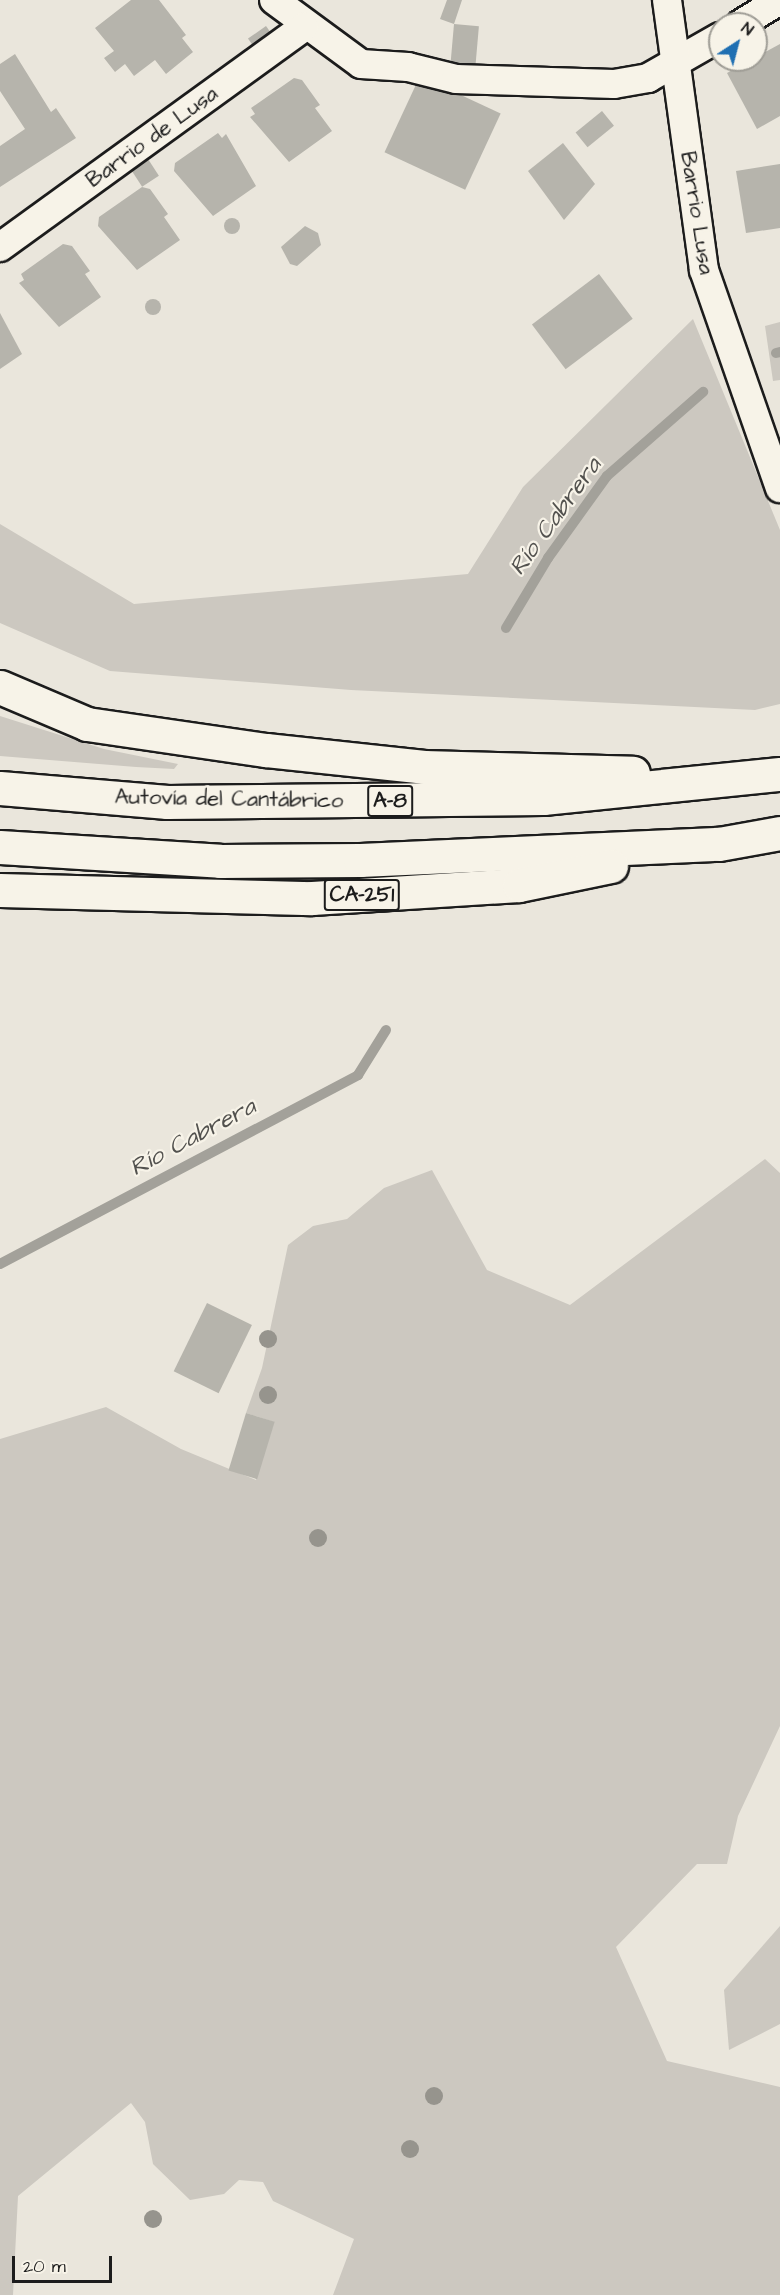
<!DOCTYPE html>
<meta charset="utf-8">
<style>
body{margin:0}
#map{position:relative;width:780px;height:2295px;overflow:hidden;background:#eae6dc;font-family:"Architects Daughter",sans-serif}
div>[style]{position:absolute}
.green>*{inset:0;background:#ccc8c0}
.stream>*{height:10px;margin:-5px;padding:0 5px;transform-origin:5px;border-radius:5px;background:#a3a19a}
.building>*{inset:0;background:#b6b4ac;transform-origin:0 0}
.round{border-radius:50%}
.roads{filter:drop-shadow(2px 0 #1c1c1c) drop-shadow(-2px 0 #1c1c1c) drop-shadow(0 2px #1c1c1c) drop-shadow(0 -2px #1c1c1c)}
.street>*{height:28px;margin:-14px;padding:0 14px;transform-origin:14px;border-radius:14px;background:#f7f3e8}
.highway>*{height:33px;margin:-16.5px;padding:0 16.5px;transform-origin:16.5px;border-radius:16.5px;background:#f7f3e8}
.trees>*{width:18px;height:18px;margin:-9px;border-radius:50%;background:#96948d}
span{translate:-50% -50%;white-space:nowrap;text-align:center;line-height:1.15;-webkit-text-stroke:4.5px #f7f3e8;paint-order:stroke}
.shield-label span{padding:2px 4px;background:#f7f3e8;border:2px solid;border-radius:4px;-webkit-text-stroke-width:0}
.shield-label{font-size:21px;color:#1c1c1c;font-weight:700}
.street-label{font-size:22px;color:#1c1c1c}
.water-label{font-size:24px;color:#52514e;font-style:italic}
.north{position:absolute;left:708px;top:12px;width:60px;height:60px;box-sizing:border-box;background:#f7f3e8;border:2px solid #9f9d96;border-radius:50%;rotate:36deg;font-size:16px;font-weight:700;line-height:24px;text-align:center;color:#1c1c1c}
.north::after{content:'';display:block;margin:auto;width:21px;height:27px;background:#1f6fb2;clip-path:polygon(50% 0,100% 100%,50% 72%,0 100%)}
.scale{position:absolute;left:12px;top:2256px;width:100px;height:27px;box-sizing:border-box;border:3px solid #1c1c1c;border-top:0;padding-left:8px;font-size:18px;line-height:21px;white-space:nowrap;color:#1c1c1c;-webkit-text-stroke:4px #f7f3e8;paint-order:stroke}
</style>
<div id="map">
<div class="green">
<div style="clip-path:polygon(693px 319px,780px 530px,780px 704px,755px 710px,351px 690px,110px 671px,0 623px,0 524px,134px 604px,468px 574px,523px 487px)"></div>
<div style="clip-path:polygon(780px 322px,780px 380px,773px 381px,765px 326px)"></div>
<div style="clip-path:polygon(0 716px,104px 749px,178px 764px,174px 769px,136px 767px,0 756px)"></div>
<div style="clip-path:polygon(765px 1159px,780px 1173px,780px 1726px,738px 1816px,727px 1864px,697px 1864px,616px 1947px,667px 2061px,780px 2087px,780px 2295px,333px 2295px,354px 2239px,273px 2201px,263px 2182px,239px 2180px,224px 2194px,190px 2200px,153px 2164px,145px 2122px,131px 2103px,18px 2196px,13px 2295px,0 2295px,0 1439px,106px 1407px,181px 1449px,256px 1480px,274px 1422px,246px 1413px,262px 1368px,288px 1245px,313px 1226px,347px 1219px,384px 1188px,432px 1170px,487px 1270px,570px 1305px)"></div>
<div style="clip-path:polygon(780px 1926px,780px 2024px,729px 2050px,724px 1990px)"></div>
</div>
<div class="stream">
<div style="left:776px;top:353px;width:4px;rotate:-14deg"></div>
<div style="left:506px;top:628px;width:82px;rotate:-59deg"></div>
<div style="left:548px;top:558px;width:101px;rotate:-54.3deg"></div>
<div style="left:607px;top:476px;width:128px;rotate:-41.2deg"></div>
<div style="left:0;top:1264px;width:405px;rotate:-27.8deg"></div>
<div style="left:358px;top:1075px;width:53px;rotate:-58.1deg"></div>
</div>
<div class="building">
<div style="clip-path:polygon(131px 0,159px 0,186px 35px,182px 38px,193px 52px,166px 74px,155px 60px,134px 76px,125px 64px,115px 72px,104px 58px,114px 51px,95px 28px)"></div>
<div style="clip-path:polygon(447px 0,462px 0,454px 24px,440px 19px)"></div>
<div style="left:454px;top:24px;width:25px;height:40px;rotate:5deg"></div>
<div style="left:266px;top:26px;width:12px;height:22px;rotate:55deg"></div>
<div style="clip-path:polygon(780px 44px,780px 116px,757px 129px,727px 73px)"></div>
<div style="clip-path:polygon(15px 54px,51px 112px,56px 108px,76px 138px,0 187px,0 146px,25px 129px,0 91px,0 64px)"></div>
<div style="left:420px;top:76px;width:89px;height:84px;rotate:25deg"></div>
<div style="clip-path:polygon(294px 78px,302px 80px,320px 105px,315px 108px,332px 131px,289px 162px,250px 117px,255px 114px,251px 108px)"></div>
<div style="left:602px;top:111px;width:19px;height:34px;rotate:51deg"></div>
<div style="clip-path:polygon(218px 133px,222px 138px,226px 134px,256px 186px,213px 216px,174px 171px,175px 163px)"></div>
<div style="clip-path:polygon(563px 143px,595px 184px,564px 220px,528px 171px)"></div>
<div style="left:148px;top:159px;width:20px;height:20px;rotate:57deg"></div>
<div style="clip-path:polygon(780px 164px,780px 228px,746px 233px,736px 171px)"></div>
<div style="clip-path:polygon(142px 187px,150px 189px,168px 214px,164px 217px,180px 240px,137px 270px,98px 226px,99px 217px)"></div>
<div class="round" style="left:224px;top:218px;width:16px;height:16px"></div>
<div style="clip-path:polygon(305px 226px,318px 233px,321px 245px,297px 266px,290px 264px,281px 247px)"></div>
<div style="clip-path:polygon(63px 244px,72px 246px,90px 271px,85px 274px,101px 297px,59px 327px,19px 283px,24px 280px,21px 274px)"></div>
<div style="left:599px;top:274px;width:56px;height:84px;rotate:53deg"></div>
<div class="round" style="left:145px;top:299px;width:16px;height:16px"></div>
<div style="clip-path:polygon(0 313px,22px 354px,0 369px)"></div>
<div style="left:207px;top:1303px;width:50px;height:76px;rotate:26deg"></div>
<div style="left:246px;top:1413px;width:30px;height:60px;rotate:17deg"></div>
</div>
<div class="roads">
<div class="street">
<div style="left:274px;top:0;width:108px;rotate:36.3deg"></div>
<div style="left:361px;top:64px;width:47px;rotate:3.7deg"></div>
<div style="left:408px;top:67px;width:49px;rotate:14deg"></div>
<div style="left:456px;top:79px;width:158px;rotate:1.8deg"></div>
<div style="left:614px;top:84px;width:35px;rotate:-10deg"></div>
<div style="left:648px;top:78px;width:83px;rotate:-29.7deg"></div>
<div style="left:667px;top:0;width:273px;rotate:82.2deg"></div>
<div style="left:704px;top:270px;width:231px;rotate:70.8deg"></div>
<div style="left:741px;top:24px;width:46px;rotate:-31.6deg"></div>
<div style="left:0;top:247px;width:375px;rotate:-35.9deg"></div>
</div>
<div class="highway">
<div style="left:0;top:687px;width:95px;rotate:23deg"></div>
<div style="left:87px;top:724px;width:181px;rotate:8.3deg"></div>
<div style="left:266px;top:750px;width:159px;rotate:6.1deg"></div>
<div style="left:424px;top:767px;width:209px;rotate:1.6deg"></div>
<div style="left:0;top:788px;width:168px;rotate:4.8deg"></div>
<div style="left:167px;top:802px;width:376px;rotate:-0.6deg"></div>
<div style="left:543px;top:798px;width:238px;rotate:-5.8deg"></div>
<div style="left:0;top:847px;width:220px;rotate:3.6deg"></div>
<div style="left:220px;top:861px;width:140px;rotate:-0.4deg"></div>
<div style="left:360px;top:860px;width:359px;rotate:-2.6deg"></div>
<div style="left:719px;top:844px;width:62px;rotate:-10.2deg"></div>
<div style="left:0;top:890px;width:312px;rotate:1.5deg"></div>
<div style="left:312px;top:898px;width:207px;rotate:-3.6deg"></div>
<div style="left:519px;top:885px;width:94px;rotate:-11.7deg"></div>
</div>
</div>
<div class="trees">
<div style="left:268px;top:1339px"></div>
<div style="left:268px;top:1395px"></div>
<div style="left:318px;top:1538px"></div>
<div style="left:434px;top:2096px"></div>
<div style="left:410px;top:2149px"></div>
<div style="left:153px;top:2219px"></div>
</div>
<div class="shield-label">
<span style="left:390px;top:801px">A-8</span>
<span style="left:362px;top:895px">CA-251</span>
</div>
<div class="street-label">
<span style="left:152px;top:137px;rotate:-36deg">Barrio de Lusa</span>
<span style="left:697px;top:213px;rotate:81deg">Barrio Lusa</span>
<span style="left:229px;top:799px;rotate:1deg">Autovía del Cantábrico</span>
</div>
<div class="water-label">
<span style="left:556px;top:517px;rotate:-54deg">Río Cabrera</span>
<span style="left:193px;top:1138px;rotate:-28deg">Río Cabrera</span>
</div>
<div class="north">N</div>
<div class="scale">20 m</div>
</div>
